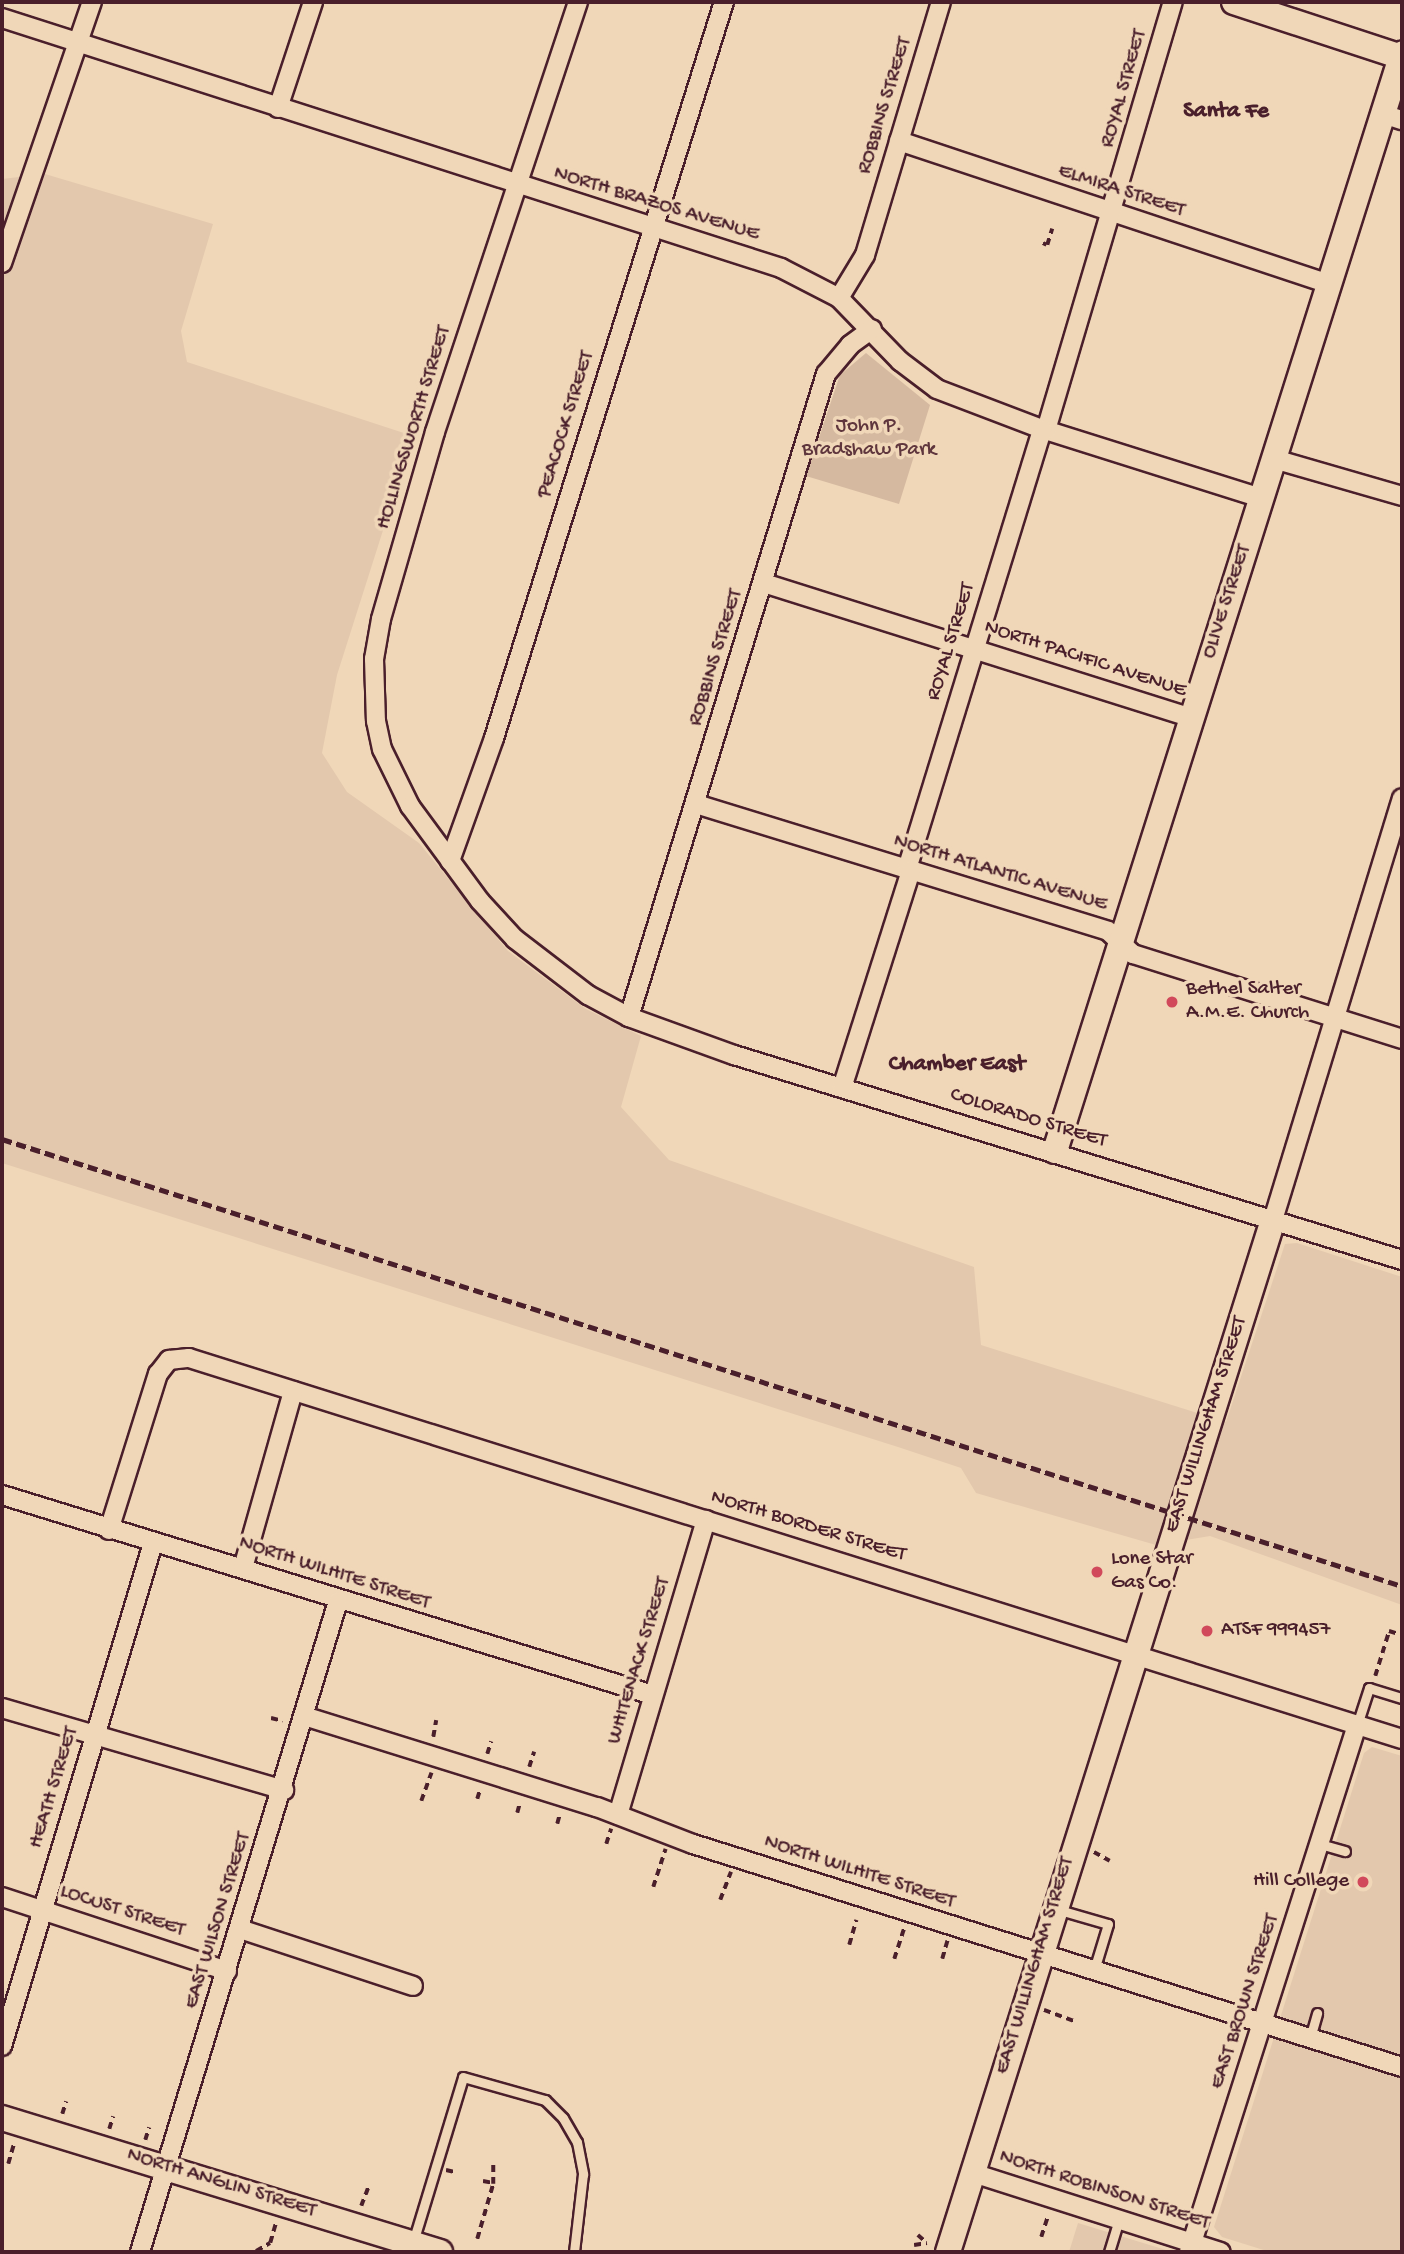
<!DOCTYPE html>
<style>
body{margin:0}
#map{position:relative;width:1404px;height:2254px;overflow:hidden;background:#f0d7b8;font-family:"Gochi Hand",sans-serif}
div>[style]{position:absolute}
.built>*{inset:0;background:#e3c8ad}
.green>*{inset:0;background:#d5b9a0}
.path>*{height:3.5px;margin-top:-1.75px;transform-origin:0;background:repeating-linear-gradient(90deg,#4a1f2b 0 7px,transparent 0 12px)}
.roads{filter:drop-shadow(2px 0 #4a1f2b) drop-shadow(-2px 0 #4a1f2b) drop-shadow(0 2px #4a1f2b) drop-shadow(0 -2px #4a1f2b)}
.lane>*{height:9px;margin:-4.5px;padding:0 4.5px;transform-origin:4.5px;border-radius:4.5px;background:#f0d7b8}
.street>*{height:18px;margin:-9px;padding:0 9px;transform-origin:9px;border-radius:9px;background:#f0d7b8}
.secondary>*{height:24px;margin:-12px;padding:0 12px;transform-origin:12px;border-radius:12px;background:#f0d7b8}
.rail>*{height:5px;margin-top:-2.5px;transform-origin:0;background:repeating-linear-gradient(90deg,#4a1f2b 0 10px,transparent 0 15px)}
.dots>*{width:19px;height:19px;translate:-50% -50%;box-sizing:border-box;border:4px solid #f0d7b8;border-radius:50%}
span{translate:-50% -50%;white-space:nowrap;text-align:center;line-height:1.15;-webkit-text-stroke:7px #f0d7b8;paint-order:stroke}
.street-label{font-size:21px;color:#4a1f2b}
.park-label{font-size:21px;color:#5f363d}
.poi-label{font-size:21px;color:#4a1f2b}
.left{translate:0 -50%;text-align:left}
.right{translate:-100% -50%;text-align:right}
.neighbourhood-label{font-size:23px;color:#4a1f2b;font-weight:700}
.frame{position:absolute;inset:0;border:4px solid #4a1f2b;pointer-events:none}
</style>
<div id="map">
<div class="built">
<div style="clip-path:polygon(45px 174px,213px 224px,181px 331px,187px 362px,413px 436px,337px 675px,322px 753px,347px 792px,419px 843px,508px 951px,586px 1009px,641px 1036px,621px 1107px,669px 1160px,974px 1267px,981px 1345px,1226px 1422px,1285px 1244px,1297px 1243px,1402px 1277px,1402px 1605px,1210px 1536px,1156px 1545px,976px 1493px,961px 1468px,898px 1447px,2px 1163px,2px 179px)"></div>
<div style="clip-path:polygon(1372px 1747px,1402px 1756px,1402px 2252px,1270px 2252px,1222px 2237px,1214px 2227px,1364px 1753px)"></div>
<div style="clip-path:polygon(1078px 2223px,1166px 2250px,1169px 2252px,1069px 2252px)"></div>
</div>
<div class="green">
<div style="clip-path:polygon(866px 353px,930px 405px,899px 504px,806px 476px,840px 375px)"></div>
</div>
<div class="path">
<div style="left:1043px;top:243px;width:4px;rotate:27deg"></div>
<div style="left:1047px;top:245px;width:17px;rotate:-73deg"></div>
<div style="left:1375px;top:1676px;width:47px;rotate:-72.7deg"></div>
<div style="left:1389px;top:1631px;width:14px;rotate:17deg"></div>
<div style="left:271px;top:1718px;width:12px;rotate:14deg"></div>
<div style="left:433px;top:1737px;width:17px;rotate:-80deg"></div>
<div style="left:487px;top:1754px;width:13px;rotate:-72deg"></div>
<div style="left:529px;top:1767px;width:16px;rotate:-72deg"></div>
<div style="left:477px;top:1799px;width:10px;rotate:-73deg"></div>
<div style="left:421px;top:1801px;width:30px;rotate:-70deg"></div>
<div style="left:517px;top:1813px;width:11px;rotate:-75deg"></div>
<div style="left:557px;top:1824px;width:11px;rotate:-75deg"></div>
<div style="left:606px;top:1844px;width:16px;rotate:-72deg"></div>
<div style="left:1094px;top:1852px;width:18px;rotate:29deg"></div>
<div style="left:653px;top:1887px;width:40px;rotate:-72deg"></div>
<div style="left:720px;top:1900px;width:30px;rotate:-69deg"></div>
<div style="left:849px;top:1945px;width:26px;rotate:-74deg"></div>
<div style="left:894px;top:1959px;width:33px;rotate:-72deg"></div>
<div style="left:942px;top:1959px;width:19px;rotate:-74deg"></div>
<div style="left:1044px;top:2010px;width:33px;rotate:20deg"></div>
<div style="left:62px;top:2114px;width:13px;rotate:-72deg"></div>
<div style="left:109px;top:2129px;width:13px;rotate:-72deg"></div>
<div style="left:145px;top:2140px;width:13px;rotate:-72deg"></div>
<div style="left:8px;top:2164px;width:22px;rotate:-74deg"></div>
<div style="left:446px;top:2170px;width:9px;rotate:13deg"></div>
<div style="left:483px;top:2181px;width:10px;rotate:11deg"></div>
<div style="left:361px;top:2206px;width:22px;rotate:-69deg"></div>
<div style="left:918px;top:2235px;width:11px;rotate:41deg"></div>
<div style="left:1041px;top:2237px;width:22px;rotate:-72deg"></div>
<div style="left:477px;top:2239px;width:57px;rotate:-73.8deg"></div>
<div style="left:493px;top:2184px;width:19px;rotate:-90deg"></div>
<div style="left:914px;top:2245px;width:13px;rotate:-9deg"></div>
<div style="left:256px;top:2251px;width:16px;rotate:-30deg"></div>
<div style="left:270px;top:2243px;width:22px;rotate:-74deg"></div>
</div>
<div class="roads">
<div class="lane">
<div style="left:1357px;top:1725px;width:39px;rotate:-72deg"></div>
<div style="left:1369px;top:1688px;width:34px;rotate:17deg"></div>
<div style="left:1320px;top:1844px;width:26px;rotate:16deg"></div>
<div style="left:1056px;top:1909px;width:54px;rotate:16.1deg"></div>
<div style="left:1108px;top:1924px;width:48px;rotate:106.9deg"></div>
<div style="left:1310px;top:2038px;width:26px;rotate:-74deg"></div>
<div style="left:413px;top:2242px;width:172px;rotate:-73.1deg"></div>
<div style="left:463px;top:2077px;width:85px;rotate:15.7deg"></div>
<div style="left:545px;top:2100px;width:25px;rotate:45deg"></div>
<div style="left:563px;top:2118px;width:28px;rotate:60deg"></div>
<div style="left:577px;top:2142px;width:33px;rotate:79deg"></div>
<div style="left:583px;top:2174px;width:79px;rotate:96.6deg"></div>
<div style="left:1109px;top:2252px;width:34px;rotate:-73deg"></div>
</div>
<div class="street">
<div style="left:578px;top:2px;width:453px;rotate:108.4deg"></div>
<div style="left:435px;top:432px;width:195px;rotate:106.1deg"></div>
<div style="left:381px;top:619px;width:41px;rotate:99.9deg"></div>
<div style="left:374px;top:659px;width:62px;rotate:88.2deg"></div>
<div style="left:376px;top:721px;width:29px;rotate:78deg"></div>
<div style="left:382px;top:749px;width:64px;rotate:63.8deg"></div>
<div style="left:410px;top:806px;width:118px;rotate:53.6deg"></div>
<div style="left:480px;top:901px;width:52px;rotate:47.4deg"></div>
<div style="left:515px;top:939px;width:92px;rotate:37.5deg"></div>
<div style="left:588px;top:995px;width:47px;rotate:28.2deg"></div>
<div style="left:629px;top:1017px;width:112px;rotate:19.9deg"></div>
<div style="left:734px;top:1055px;width:699px;rotate:17.06deg"></div>
<div style="left:2px;top:18px;width:818px;rotate:17.79deg"></div>
<div style="left:781px;top:268px;width:65px;rotate:27.3deg"></div>
<div style="left:839px;top:298px;width:88px;rotate:45.9deg"></div>
<div style="left:900px;top:361px;width:46px;rotate:37.1deg"></div>
<div style="left:937px;top:389px;width:112px;rotate:20.9deg"></div>
<div style="left:1042px;top:429px;width:230px;rotate:17.5deg"></div>
<div style="left:278px;top:108px;width:112px;rotate:-71.7deg"></div>
<div style="left:1383px;top:114px;width:20px;rotate:18deg"></div>
<div style="left:899px;top:141px;width:453px;rotate:18.4deg"></div>
<div style="left:2px;top:263px;width:276px;rotate:-71deg"></div>
<div style="left:839px;top:298px;width:50px;rotate:-58.8deg"></div>
<div style="left:865px;top:255px;width:264px;rotate:-73.3deg"></div>
<div style="left:1046px;top:430px;width:446px;rotate:-73.5deg"></div>
<div style="left:1274px;top:459px;width:133px;rotate:16.1deg"></div>
<div style="left:764px;top:583px;width:449px;rotate:17.5deg"></div>
<div style="left:696px;top:804px;width:431px;rotate:17.1deg"></div>
<div style="left:1108px;top:931px;width:34px;rotate:43deg"></div>
<div style="left:1133px;top:954px;width:282px;rotate:17.5deg"></div>
<div style="left:450px;top:861px;width:131px;rotate:-70.3deg"></div>
<div style="left:494px;top:738px;width:771px;rotate:-72.65deg"></div>
<div style="left:907px;top:869px;width:460px;rotate:-72.9deg"></div>
<div style="left:629px;top:1017px;width:673px;rotate:-72.97deg"></div>
<div style="left:826px;top:374px;width:38px;rotate:-50deg"></div>
<div style="left:850px;top:345px;width:27px;rotate:-36deg"></div>
<div style="left:842px;top:1088px;width:229px;rotate:-72.4deg"></div>
<div style="left:1273px;top:1220px;width:441px;rotate:-73deg"></div>
<div style="left:2px;top:1495px;width:681px;rotate:17.08deg"></div>
<div style="left:109px;top:1530px;width:164px;rotate:-72.6deg"></div>
<div style="left:158px;top:1374px;width:18px;rotate:-52deg"></div>
<div style="left:169px;top:1360px;width:20px;rotate:-6deg"></div>
<div style="left:189px;top:1358px;width:1271px;rotate:17.44deg"></div>
<div style="left:243px;top:1568px;width:184px;rotate:-74.2deg"></div>
<div style="left:2px;top:1708px;width:294px;rotate:16.2deg"></div>
<div style="left:304px;top:1716px;width:307px;rotate:17.3deg"></div>
<div style="left:597px;top:1807px;width:103px;rotate:21.1deg"></div>
<div style="left:693px;top:1844px;width:743px;rotate:17.46deg"></div>
<div style="left:618px;top:1815px;width:308px;rotate:-73.4deg"></div>
<div style="left:2px;top:1897px;width:237px;rotate:18.2deg"></div>
<div style="left:240px;top:1929px;width:182px;rotate:18.2deg"></div>
<div style="left:2px;top:2046px;width:525px;rotate:-73.29deg"></div>
<div style="left:973px;top:2173px;width:260px;rotate:17.7deg"></div>
<div style="left:140px;top:2252px;width:680px;rotate:-73.08deg"></div>
<div style="left:1189px;top:2252px;width:553px;rotate:-72.32deg"></div>
</div>
<div class="secondary">
<div style="left:1234px;top:2px;width:176px;rotate:18.2deg"></div>
<div style="left:1055px;top:1151px;width:1151px;rotate:-72.45deg"></div>
<div style="left:2px;top:2118px;width:458px;rotate:17deg"></div>
<div style="left:948px;top:2252px;width:1082px;rotate:-72.52deg"></div>
</div>
</div>
<div class="rail">
<div style="left:2px;top:1139px;width:1470px;rotate:17.71deg"></div>
</div>
<div class="dots">
<div style="left:1172px;top:1002px;background:#d1495b"></div>
<div style="left:1097px;top:1572px;background:#d1495b"></div>
<div style="left:1207px;top:1631px;background:#d1495b"></div>
<div style="left:1363px;top:1882px;background:#d1495b"></div>
</div>
<div class="street-label">
<span style="left:1125px;top:89px;rotate:-74deg">ROYAL STREET</span>
<span style="left:886px;top:106px;rotate:-73deg">ROBBINS STREET</span>
<span style="left:1121px;top:192px;rotate:18deg">ELMIRA STREET</span>
<span style="left:656px;top:205px;rotate:17deg">NORTH BRAZOS AVENUE</span>
<span style="left:567px;top:425px;rotate:-73deg">PEACOCK STREET</span>
<span style="left:415px;top:428px;rotate:-73deg">HOLLINGSWORTH STREET</span>
<span style="left:1228px;top:602px;rotate:-72deg">OLIVE STREET</span>
<span style="left:952px;top:642px;rotate:-73deg">ROYAL STREET</span>
<span style="left:717px;top:658px;rotate:-73deg">ROBBINS STREET</span>
<span style="left:1085px;top:660px;rotate:18deg">NORTH PACIFIC AVENUE</span>
<span style="left:1000px;top:874px;rotate:17deg">NORTH ATLANTIC AVENUE</span>
<span style="left:1028px;top:1119px;rotate:17deg">COLORADO STREET</span>
<span style="left:1207px;top:1425px;rotate:-72deg">EAST WILLINGHAM STREET</span>
<span style="left:808px;top:1527px;rotate:17deg">NORTH BORDER STREET</span>
<span style="left:334px;top:1574px;rotate:18deg">NORTH WILHITE STREET</span>
<span style="left:640px;top:1661px;rotate:-73deg">WHITENACK STREET</span>
<span style="left:55px;top:1788px;rotate:-73deg">HEATH STREET</span>
<span style="left:859px;top:1873px;rotate:18deg">NORTH WILHITE STREET</span>
<span style="left:122px;top:1912px;rotate:18deg">LOCUST STREET</span>
<span style="left:219px;top:1921px;rotate:-73deg">EAST WILSON STREET</span>
<span style="left:1036px;top:1966px;rotate:-73deg">EAST WILLINGHAM STREET</span>
<span style="left:1246px;top:2002px;rotate:-72deg">EAST BROWN STREET</span>
<span style="left:221px;top:2184px;rotate:17deg">NORTH ANGLIN STREET</span>
<span style="left:1104px;top:2191px;rotate:18deg">NORTH ROBINSON STREET</span>
</div>
<div class="park-label">
<span style="left:869px;top:439px">John P.<br>Bradshaw Park</span>
</div>
<div class="poi-label">
<span class="left" style="left:1186px;top:1002px">Bethel Salter<br>A.M.E. Church</span>
<span class="left" style="left:1111px;top:1572px">Lone Star<br>Gas Co.</span>
<span class="left" style="left:1221px;top:1631px">ATSF 999457</span>
<span class="right" style="left:1349px;top:1882px">Hill College</span>
</div>
<div class="neighbourhood-label">
<span style="left:1226px;top:112px">Santa Fe</span>
<span style="left:957px;top:1065px">Chamber East</span>
</div>
<div class="frame"></div>
</div>
